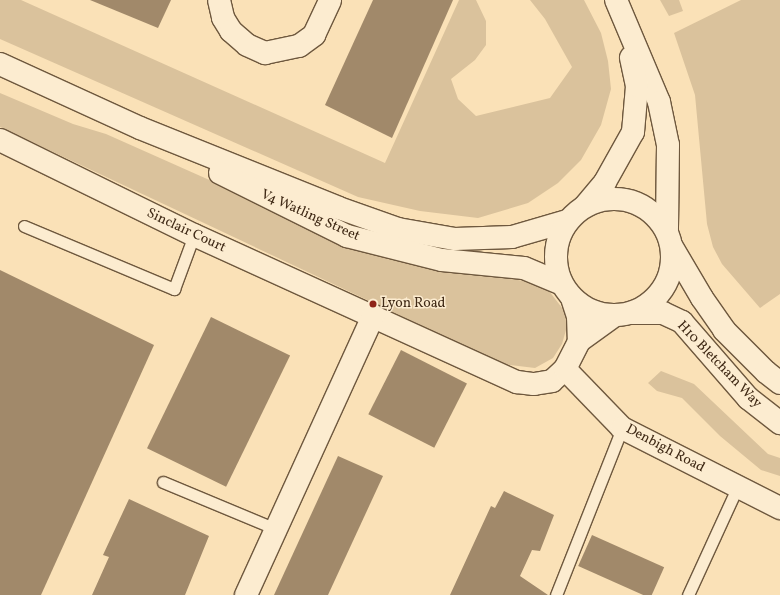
<!DOCTYPE html>
<style>
body{margin:0}
#map{position:relative;width:780px;height:595px;overflow:hidden;background:#fae1b7;font-family:Vollkorn,serif}
div>[style]{position:absolute}
.green>*{inset:0;background:#dac29c}
.building>*{inset:0;background:#a1896a;transform-origin:0 0}
.roads{filter:drop-shadow(1px 0 #6e583e) drop-shadow(-1px 0 #6e583e) drop-shadow(0 1px #6e583e) drop-shadow(0 -1px #6e583e)}
.lane>*{height:11px;margin:-5.5px;padding:0 5.5px;transform-origin:5.5px;border-radius:5.5px;background:#fcecd0}
.street>*{height:22px;margin:-11px;padding:0 11px;transform-origin:11px;border-radius:11px;background:#fcecd0}
.secondary>*{height:22px;margin:-11px;padding:0 11px;transform-origin:11px;border-radius:11px;background:#fcecd0}
.secondary>.ring{margin:-11px;padding:0;box-sizing:content-box;background:none;border:22px solid #fcecd0;border-radius:50%}
.dots>*{width:11px;height:11px;translate:-50% -50%;box-sizing:border-box;border:2px solid #fcecd0;border-radius:50%}
span{translate:-50% -50%;white-space:nowrap;text-align:center;line-height:1.15;-webkit-text-stroke:3px #fcecd0;paint-order:stroke}
.street-label{font-size:14px;color:#402a16}
.poi-label{font-size:14px;color:#402a16}
.left{translate:0 -50%;text-align:left}
</style>
<div id="map">
<div class="green">
<div style="clip-path:polygon(0 0,21px 0,385px 163px,459px 0,476px 0,486px 21px,486px 45px,475px 60px,451px 79px,458px 99px,476px 116px,550px 98px,572px 67px,545px 19px,530px 0,584px 0,601px 33px,608px 61px,611px 89px,601px 125px,581px 160px,558px 183px,528px 203px,478px 218px,420px 211px,358px 197px,0 39px)"></div>
<div style="clip-path:polygon(660px 0,679px 0,683px 11px,669px 16px)"></div>
<div style="clip-path:polygon(741px 0,780px 0,780px 294px,760px 308px,722px 264px,713px 247px,707px 224px,695px 95px,674px 33px)"></div>
<div style="clip-path:polygon(0 93px,73px 124px,106px 134px,387px 259px,434px 269px,488px 274px,523px 281px,549px 291px,566px 313px,568px 323px,562px 344px,553px 358px,535px 368px,503px 364px,0 127px)"></div>
<div style="clip-path:polygon(661px 371px,694px 384px,768px 454px,780px 458px,780px 476px,761px 470px,720px 436px,682px 398px,657px 391px,648px 383px)"></div>
</div>
<div class="building">
<div style="clip-path:polygon(90px 0,171px 0,158px 28px)"></div>
<div style="clip-path:polygon(373px 0,453px 0,392px 138px,325px 105px)"></div>
<div style="clip-path:polygon(0 270px,154px 345px,41px 595px,0 595px)"></div>
<div style="left:211px;top:317px;width:88px;height:146px;rotate:26deg"></div>
<div style="left:401px;top:350px;width:74px;height:72px;rotate:27deg"></div>
<div style="clip-path:polygon(338px 456px,383px 476px,328px 595px,274px 595px)"></div>
<div style="clip-path:polygon(504px 491px,554px 515px,540px 551px,532px 550px,520px 576px,548px 595px,450px 595px,491px 506px,495px 508px)"></div>
<div style="clip-path:polygon(129px 499px,209px 536px,185px 595px,92px 595px,109px 557px,103px 555px)"></div>
<div style="left:592px;top:535px;width:79px;height:34px;rotate:24deg"></div>
</div>
<div class="roads">
<div class="lane">
<div style="left:24px;top:226px;width:163px;rotate:22.8deg"></div>
<div style="left:174px;top:289px;width:58px;rotate:-69.7deg"></div>
<div style="left:163px;top:482px;width:122px;rotate:22.6deg"></div>
<div style="left:556px;top:595px;width:180px;rotate:-68.4deg"></div>
<div style="left:688px;top:595px;width:118px;rotate:-65.4deg"></div>
</div>
<div class="street">
<div style="left:219px;top:0;width:18px;rotate:77deg"></div>
<div style="left:223px;top:18px;width:15px;rotate:58deg"></div>
<div style="left:231px;top:31px;width:21px;rotate:41deg"></div>
<div style="left:247px;top:45px;width:20px;rotate:24deg"></div>
<div style="left:265px;top:53px;width:35px;rotate:-12deg"></div>
<div style="left:299px;top:46px;width:19px;rotate:-36deg"></div>
<div style="left:314px;top:35px;width:38px;rotate:-65deg"></div>
<div style="left:0;top:140px;width:216px;rotate:26.1deg"></div>
<div style="left:194px;top:235px;width:355px;rotate:24.5deg"></div>
<div style="left:517px;top:382px;width:17px;rotate:7deg"></div>
<div style="left:534px;top:384px;width:18px;rotate:-9deg"></div>
<div style="left:552px;top:381px;width:18px;rotate:-43deg"></div>
<div style="left:565px;top:369px;width:31px;rotate:-63deg"></div>
<div style="left:579px;top:341px;width:44px;rotate:-35.8deg"></div>
<div style="left:572px;top:298px;width:19px;rotate:72deg"></div>
<div style="left:578px;top:316px;width:25px;rotate:88deg"></div>
<div style="left:565px;top:369px;width:82px;rotate:46deg"></div>
<div style="left:622px;top:428px;width:177px;rotate:26.9deg"></div>
<div style="left:246px;top:595px;width:307px;rotate:-65.5deg"></div>
</div>
<div class="secondary">
<div style="left:616px;top:0;width:111px;rotate:67.1deg"></div>
<div style="left:659px;top:102px;width:44px;rotate:78.2deg"></div>
<div style="left:668px;top:145px;width:87px;rotate:90.7deg"></div>
<div style="left:0;top:64px;width:154px;rotate:24.6deg"></div>
<div style="left:140px;top:128px;width:214px;rotate:21.9deg"></div>
<div style="left:339px;top:208px;width:63px;rotate:19.6deg"></div>
<div style="left:398px;top:229px;width:58px;rotate:10deg"></div>
<div style="left:455px;top:239px;width:57px;rotate:-2deg"></div>
<div style="left:512px;top:237px;width:57px;rotate:-16.2deg"></div>
<div style="left:220px;top:173px;width:142px;rotate:26.4deg"></div>
<div style="left:347px;top:236px;width:98px;rotate:14.2deg"></div>
<div style="left:442px;top:260px;width:82px;rotate:5.6deg"></div>
<div style="left:524px;top:268px;width:41px;rotate:22.8deg"></div>
<div class="ring" style="left:556px;top:199px;width:94px;height:94px"></div>
<div style="left:585px;top:206px;width:31px;rotate:-50deg"></div>
<div style="left:605px;top:182px;width:57px;rotate:-60.8deg"></div>
<div style="left:633px;top:132px;width:46px;rotate:-85deg"></div>
<div style="left:637px;top:86px;width:29px;rotate:-102deg"></div>
<div style="left:672px;top:247px;width:59px;rotate:59.5deg"></div>
<div style="left:702px;top:298px;width:39px;rotate:55deg"></div>
<div style="left:724px;top:330px;width:59px;rotate:45deg"></div>
<div style="left:766px;top:372px;width:18px;rotate:38deg"></div>
<div style="left:632px;top:313px;width:31px"></div>
<div style="left:663px;top:313px;width:21px;rotate:25deg"></div>
<div style="left:682px;top:322px;width:101px;rotate:49deg"></div>
<div style="left:748px;top:398px;width:41px;rotate:38deg"></div>
</div>
</div>
<div class="dots">
<div style="left:373px;top:304px;background:#8f2418"></div>
</div>
<div class="street-label">
<span style="left:310px;top:216px;rotate:24deg">V4 Watling Street</span>
<span style="left:186px;top:231px;rotate:25deg">Sinclair Court</span>
<span style="left:719px;top:365px;rotate:46deg">H10 Bletcham Way</span>
<span style="left:665px;top:449px;rotate:28deg">Denbigh Road</span>
</div>
<div class="poi-label">
<span class="left" style="left:381px;top:304px">Lyon Road</span>
</div>
</div>
